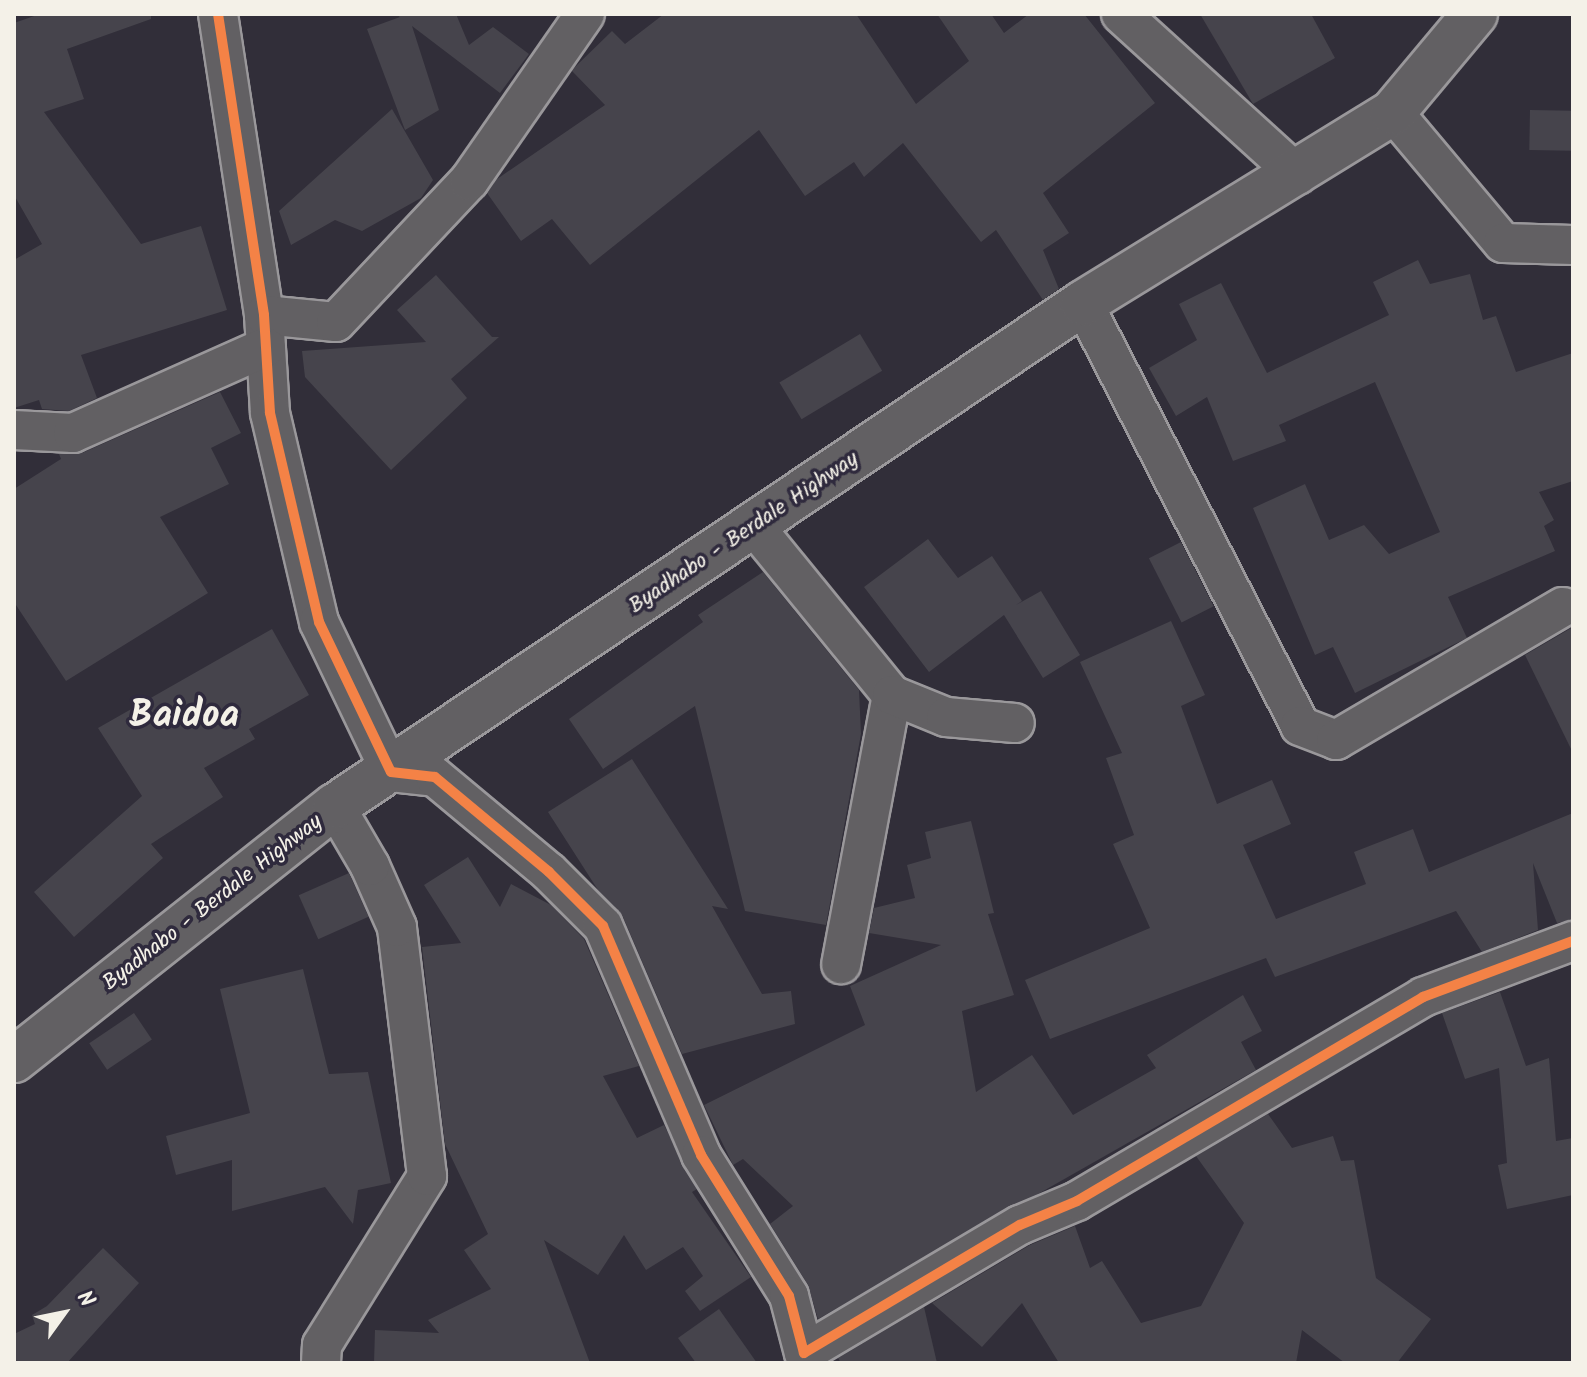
<!DOCTYPE html>
<style>
body{margin:0}
#map{position:relative;width:1587px;height:1377px;overflow:hidden;background:#312e39;font-family:Kalam,sans-serif}
div>[style]{position:absolute}
.building>*{inset:0;background:#46444c;transform-origin:0 0}
.roads{filter:drop-shadow(2px 0 #9a989b) drop-shadow(-2px 0 #9a989b) drop-shadow(0 2px #9a989b) drop-shadow(0 -2px #9a989b)}
.minor>*{height:38px;margin:-19px;padding:0 19px;transform-origin:19px;border-radius:19px;background:#626063}
.primary>*{height:44px;margin:-22px;padding:0 22px;transform-origin:22px;border-radius:22px;background:#626063}
.cycleway>*{height:10px;margin:-5px;padding:0 5px;transform-origin:5px;border-radius:5px;background:#f48246}
span{translate:-50% -50%;white-space:nowrap;text-align:center;line-height:1.15;-webkit-text-stroke:7px #2f2a3d;paint-order:stroke}
.street-label{font-size:22px;color:#f4f1e8}
.town-label{font-size:38px;color:#f4f1e8;font-weight:700}
.frame{position:absolute;inset:0;border:16px solid #f4f1e8;pointer-events:none}
.north{position:absolute;left:24px;top:1273px;width:80px;height:80px;-webkit-text-stroke:6px #2f2a3d;paint-order:stroke;rotate:57deg;font-size:22px;font-weight:700;line-height:32px;text-align:center;color:#f4f1e8}
.north::after{content:'';display:block;margin:auto;width:28px;height:36px;background:#f4f1e8;clip-path:polygon(50% 0,100% 100%,50% 72%,0 100%)}
</style>
<div id="map">
<div class="building">
<div style="clip-path:polygon(40px 14px,151px 14px,151px 19px,67px 49px,84px 99px,44px 112px,141px 244px,201px 226px,227px 310px,81px 355px,97px 398px,69px 411px,42px 409px,39px 400px,14px 408px,14px 260px,42px 244px,14px 195px,14px 23px)"></div>
<div style="clip-path:polygon(396px 14px,456px 14px,469px 45px,493px 27px,529px 54px,500px 93px,412px 26px,439px 110px,405px 130px,367px 29px,400px 17px)"></div>
<div style="clip-path:polygon(664px 14px,856px 14px,916px 104px,969px 61px,937px 14px,991px 14px,1004px 33px,1029px 14px,1084px 14px,1155px 103px,1043px 193px,1069px 233px,1043px 250px,1059px 289px,1043px 300px,996px 230px,981px 242px,903px 143px,864px 177px,854px 162px,805px 196px,759px 130px,590px 265px,552px 219px,521px 241px,487px 193px,497px 179px,605px 105px,572px 71px,575px 67px,612px 31px,625px 44px)"></div>
<div style="clip-path:polygon(1200px 14px,1311px 14px,1335px 58px,1253px 104px)"></div>
<div style="clip-path:polygon(392px 109px,433px 180px,421px 198px,362px 231px,335px 220px,291px 245px,279px 211px)"></div>
<div style="left:1530px;top:110px;width:43px;height:40px;rotate:1deg"></div>
<div style="clip-path:polygon(1418px 260px,1430px 284px,1470px 274px,1483px 320px,1496px 316px,1516px 372px,1573px 353px,1573px 481px,1539px 492px,1554px 520px,1544px 526px,1555px 551px,1448px 597px,1467px 638px,1355px 693px,1333px 647px,1315px 655px,1253px 508px,1305px 484px,1329px 540px,1364px 525px,1389px 554px,1440px 532px,1375px 382px,1279px 425px,1286px 441px,1233px 461px,1207px 397px,1176px 416px,1149px 368px,1197px 340px,1179px 304px,1221px 283px,1267px 373px,1389px 315px,1373px 282px)"></div>
<div style="clip-path:polygon(436px 275px,492px 337px,499px 337px,451px 379px,467px 398px,391px 470px,305px 377px,302px 351px,426px 342px,397px 310px)"></div>
<div style="left:860px;top:334px;width:43px;height:94px;rotate:59deg"></div>
<div style="clip-path:polygon(220px 392px,241px 433px,211px 448px,229px 484px,160px 517px,208px 593px,66px 681px,14px 602px,14px 489px,61px 459px,59px 454px,82px 453px)"></div>
<div style="clip-path:polygon(928px 539px,958px 578px,992px 556px,1022px 601px,1016px 605px,1041px 591px,1080px 655px,1043px 678px,1004px 615px,929px 672px,864px 587px)"></div>
<div style="left:1181px;top:542px;width:72px;height:36px;rotate:63deg"></div>
<div style="clip-path:polygon(763px 572px,859px 690px,861px 734px,826px 925px,745px 911px,695px 706px,603px 769px,569px 719px,703px 622px,698px 615px)"></div>
<div style="clip-path:polygon(1171px 621px,1205px 695px,1181px 706px,1217px 804px,1272px 780px,1291px 824px,1243px 845px,1276px 919px,1366px 884px,1354px 852px,1413px 829px,1429px 872px,1573px 813px,1573px 920px,1557px 923px,1533px 863px,1538px 930px,1482px 952px,1456px 911px,1275px 977px,1266px 958px,1050px 1039px,1025px 980px,1150px 928px,1113px 844px,1134px 835px,1106px 758px,1122px 753px,1080px 662px)"></div>
<div style="clip-path:polygon(1573px 627px,1573px 753px,1525px 655px)"></div>
<div style="clip-path:polygon(272px 629px,309px 695px,249px 729px,255px 739px,204px 768px,223px 797px,151px 844px,163px 858px,74px 937px,34px 892px,142px 796px,98px 728px)"></div>
<div style="clip-path:polygon(632px 759px,728px 909px,712px 906px,762px 994px,791px 991px,795px 1024px,682px 1054px,623px 917px,598px 890px,548px 812px)"></div>
<div style="clip-path:polygon(971px 821px,994px 913px,988px 914px,1014px 995px,962px 1011px,976px 1092px,1032px 1055px,1073px 1115px,1156px 1068px,1147px 1055px,1243px 995px,1262px 1031px,1241px 1042px,1256px 1070px,818px 1319px,808px 1285px,770px 1224px,793px 1206px,743px 1159px,733px 1165px,704px 1105px,865px 1025px,850px 986px,941px 945px,869px 933px,874px 908px,915px 898px,907px 865px,931px 858px,925px 832px)"></div>
<div style="clip-path:polygon(468px 857px,500px 907px,511px 884px,551px 905px,584px 939px,639px 1066px,603px 1076px,637px 1138px,664px 1125px,697px 1189px,692px 1192px,751px 1277px,700px 1311px,685px 1291px,703px 1276px,683px 1247px,646px 1270px,624px 1235px,598px 1275px,544px 1240px,590px 1363px,374px 1363px,375px 1330px,439px 1333px,428px 1320px,491px 1289px,464px 1250px,488px 1234px,445px 1144px,422px 947px,461px 943px,424px 885px)"></div>
<div style="left:349px;top:873px;width:48px;height:55px;rotate:66deg"></div>
<div style="clip-path:polygon(303px 969px,329px 1074px,368px 1072px,391px 1183px,358px 1190px,353px 1224px,325px 1187px,232px 1211px,232px 1160px,176px 1175px,166px 1136px,250px 1113px,220px 989px)"></div>
<div style="clip-path:polygon(1500px 992px,1526px 1066px,1549px 1058px,1556px 1141px,1573px 1138px,1573px 1195px,1507px 1209px,1498px 1165px,1507px 1163px,1499px 1068px,1465px 1079px,1442px 1013px)"></div>
<div style="left:134px;top:1013px;width:32px;height:54px;rotate:56deg"></div>
<div style="clip-path:polygon(1268px 1114px,1292px 1148px,1333px 1136px,1341px 1161px,1354px 1160px,1376px 1278px,1431px 1319px,1397px 1363px,1345px 1363px,1302px 1330px,1296px 1363px,1059px 1363px,1022px 1303px,982px 1347px,932px 1303px,1030px 1245px,1075px 1226px,1090px 1268px,1102px 1261px,1141px 1323px,1201px 1306px,1244px 1223px,1196px 1156px)"></div>
<div style="clip-path:polygon(103px 1248px,139px 1283px,67px 1363px,14px 1363px,14px 1334px,35px 1324px,32px 1315px,47px 1306px)"></div>
<div style="clip-path:polygon(924px 1307px,937px 1363px,841px 1363px,838px 1358px)"></div>
<div style="clip-path:polygon(719px 1309px,757px 1363px,696px 1363px,678px 1338px)"></div>
</div>
<div class="roads">
<div class="minor">
<div style="left:218px;top:14px;width:304px;rotate:81.3deg"></div>
<div style="left:264px;top:315px;width:98px;rotate:86.5deg"></div>
<div style="left:270px;top:413px;width:215px;rotate:76.8deg"></div>
<div style="left:319px;top:622px;width:166px;rotate:64.4deg"></div>
<div style="left:391px;top:772px;width:44px;rotate:6.5deg"></div>
<div style="left:435px;top:777px;width:148px;rotate:39.8deg"></div>
<div style="left:549px;top:872px;width:76px;rotate:45deg"></div>
<div style="left:603px;top:926px;width:249px;rotate:66.8deg"></div>
<div style="left:701px;top:1155px;width:166px;rotate:58deg"></div>
<div style="left:789px;top:1296px;width:59px;rotate:75.3deg"></div>
<div style="left:804px;top:1353px;width:251px;rotate:-30.7deg"></div>
<div style="left:1020px;top:1225px;width:62px;rotate:-22.8deg"></div>
<div style="left:1077px;top:1201px;width:402px;rotate:-30.5deg"></div>
<div style="left:1423px;top:997px;width:160px;rotate:-20.5deg"></div>
<div style="left:1121px;top:14px;width:239px;rotate:42.3deg"></div>
<div style="left:1393px;top:112px;width:171px;rotate:50deg"></div>
<div style="left:1503px;top:243px;width:70px;rotate:1.6deg"></div>
<div style="left:1083px;top:303px;width:475px;rotate:62.8deg"></div>
<div style="left:1300px;top:726px;width:39px;rotate:21deg"></div>
<div style="left:1336px;top:740px;width:263px;rotate:-30.4deg"></div>
<div style="left:264px;top:315px;width:72px;rotate:5.6deg"></div>
<div style="left:336px;top:322px;width:194px;rotate:-46.7deg"></div>
<div style="left:469px;top:181px;width:203px;rotate:-55.2deg"></div>
<div style="left:14px;top:430px;width:59px;rotate:2.9deg"></div>
<div style="left:73px;top:433px;width:211px;rotate:-24deg"></div>
<div style="left:754px;top:526px;width:218px;rotate:50.8deg"></div>
<div style="left:892px;top:695px;width:274px;rotate:100.7deg"></div>
<div style="left:892px;top:695px;width:58px;rotate:22.2deg"></div>
<div style="left:946px;top:717px;width:69px;rotate:5deg"></div>
<div style="left:321px;top:1363px;width:18px;rotate:-87deg"></div>
<div style="left:322px;top:1345px;width:199px;rotate:-58.1deg"></div>
<div style="left:427px;top:1176px;width:251px;rotate:-96.9deg"></div>
<div style="left:397px;top:927px;width:67px;rotate:-113.9deg"></div>
<div style="left:370px;top:866px;width:69px;rotate:-120.3deg"></div>
</div>
<div class="primary">
<div style="left:14px;top:1060px;width:409px;rotate:-38.4deg"></div>
<div style="left:335px;top:806px;width:901px;rotate:-33.92deg"></div>
<div style="left:1083px;top:303px;width:364px;rotate:-31.6deg"></div>
<div style="left:1393px;top:112px;width:128px;rotate:-50.1deg"></div>
</div>
</div>
<div class="cycleway">
<div style="left:218px;top:14px;width:304px;rotate:81.3deg"></div>
<div style="left:264px;top:315px;width:98px;rotate:86.5deg"></div>
<div style="left:270px;top:413px;width:215px;rotate:76.8deg"></div>
<div style="left:319px;top:622px;width:166px;rotate:64.4deg"></div>
<div style="left:391px;top:772px;width:44px;rotate:6.5deg"></div>
<div style="left:435px;top:777px;width:148px;rotate:39.8deg"></div>
<div style="left:549px;top:872px;width:76px;rotate:45deg"></div>
<div style="left:603px;top:926px;width:249px;rotate:66.8deg"></div>
<div style="left:701px;top:1155px;width:166px;rotate:58deg"></div>
<div style="left:789px;top:1296px;width:59px;rotate:75.3deg"></div>
<div style="left:804px;top:1353px;width:251px;rotate:-30.7deg"></div>
<div style="left:1020px;top:1225px;width:62px;rotate:-22.8deg"></div>
<div style="left:1077px;top:1201px;width:402px;rotate:-30.5deg"></div>
<div style="left:1423px;top:997px;width:160px;rotate:-20.5deg"></div>
</div>
<div class="street-label">
<span style="left:744px;top:533px;rotate:-34deg">Byadhabo - Berdale Highway</span>
<span style="left:213px;top:903px;rotate:-38deg">Byadhabo - Berdale Highway</span>
</div>
<div class="town-label">
<span style="left:184px;top:717px">Baidoa</span>
</div>
<div class="frame"></div>
<div class="north">N</div>
</div>
